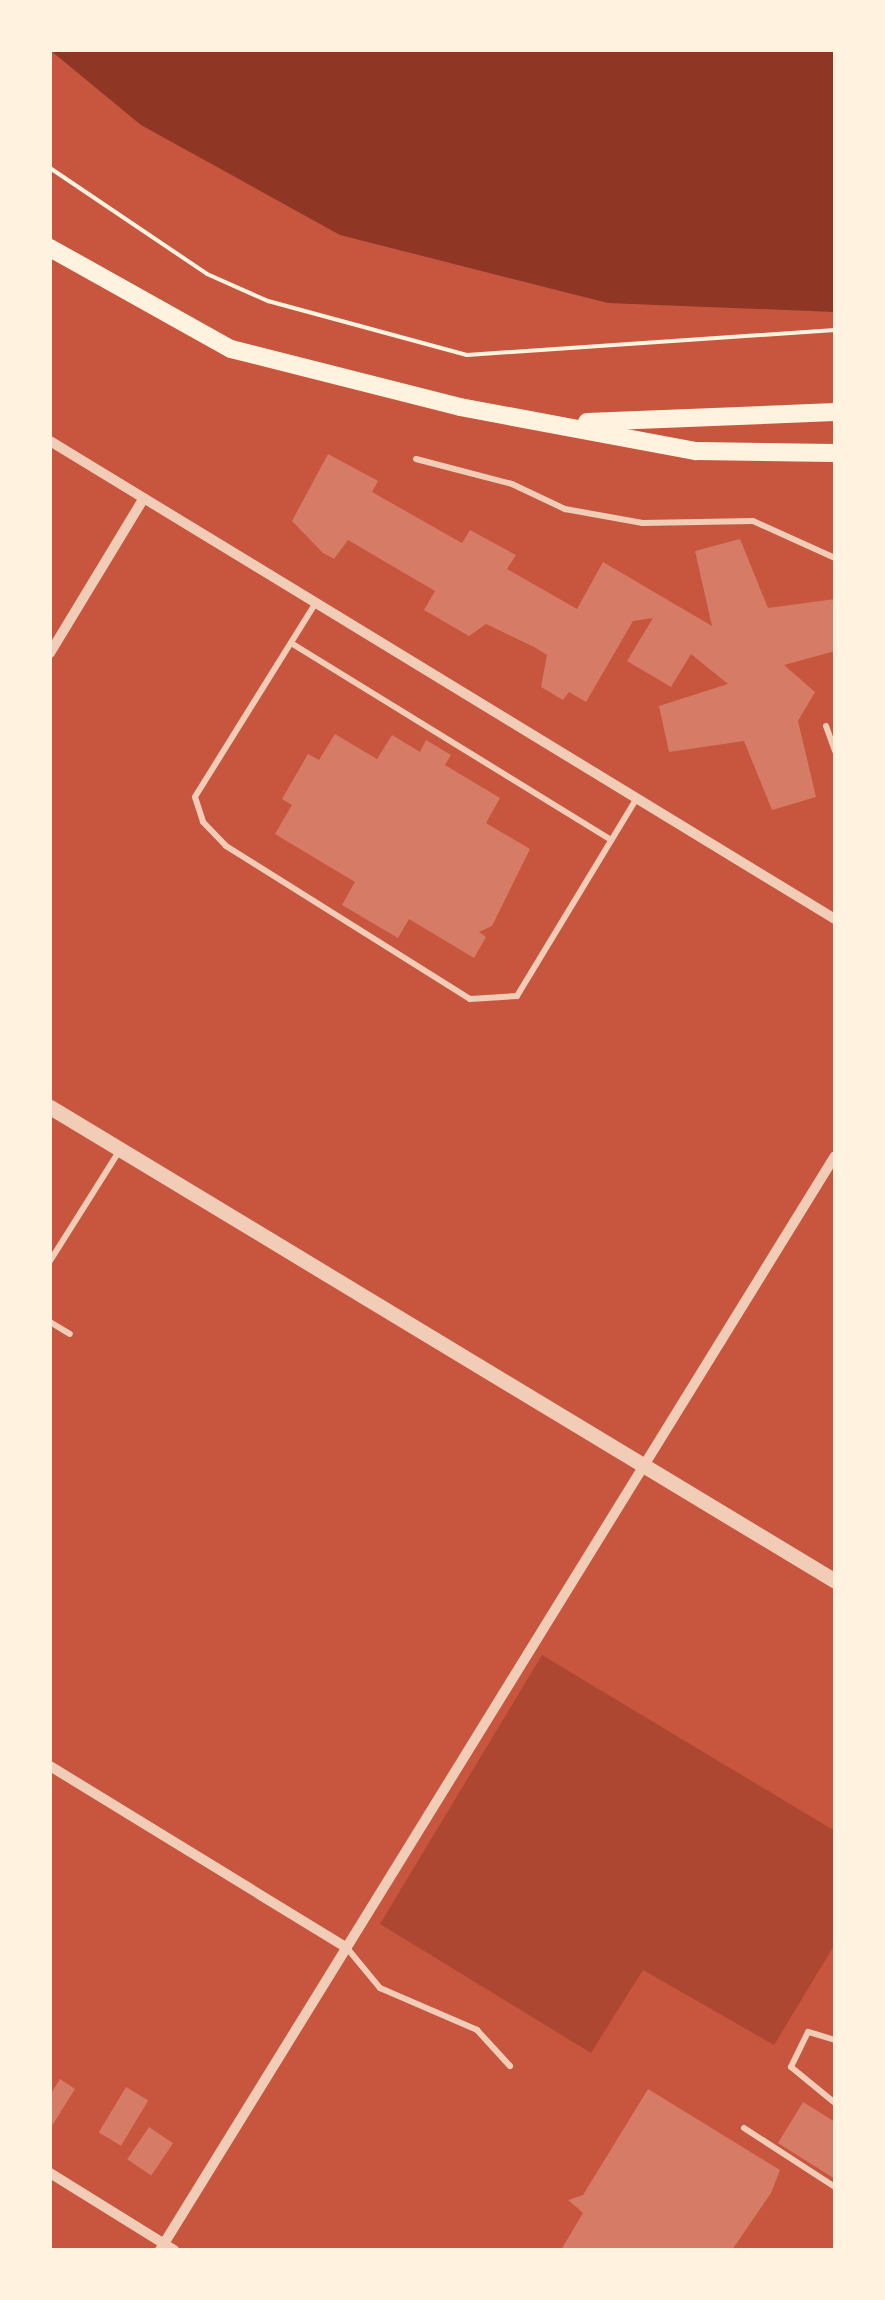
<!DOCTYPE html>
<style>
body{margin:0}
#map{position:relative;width:885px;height:2300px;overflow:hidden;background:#c8553d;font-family:Ubuntu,sans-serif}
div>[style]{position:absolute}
.green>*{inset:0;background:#ae4732}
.water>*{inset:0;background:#8f3625}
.building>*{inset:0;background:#d67c66;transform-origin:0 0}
.path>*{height:4px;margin:-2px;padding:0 2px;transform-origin:2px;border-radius:2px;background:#fff3e0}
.service>*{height:6px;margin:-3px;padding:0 3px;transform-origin:3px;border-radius:3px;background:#f1ccb7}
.minor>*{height:10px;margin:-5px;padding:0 5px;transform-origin:5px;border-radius:5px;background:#f1ccb7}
.tertiary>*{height:15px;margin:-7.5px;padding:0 7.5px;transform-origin:7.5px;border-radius:7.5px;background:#f1ccb7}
.secondary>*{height:18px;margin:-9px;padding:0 9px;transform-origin:9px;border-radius:9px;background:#fff3e0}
span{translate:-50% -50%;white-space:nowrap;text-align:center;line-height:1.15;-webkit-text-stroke:9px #fff3e0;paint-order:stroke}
.frame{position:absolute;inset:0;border:52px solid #fff3e0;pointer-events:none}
</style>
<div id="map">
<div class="green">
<div style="clip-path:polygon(542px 1655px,835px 1831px,835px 1944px,774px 2045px,643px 1970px,591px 2053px,380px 1924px)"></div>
</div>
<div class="water">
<div style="clip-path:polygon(50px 50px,835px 50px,835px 312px,608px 303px,340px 235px,141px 125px)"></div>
</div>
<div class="building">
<div style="clip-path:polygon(328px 454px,378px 481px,372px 492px,462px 543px,470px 530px,516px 555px,507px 569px,577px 609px,603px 562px,712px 626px,695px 551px,740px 539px,768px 608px,835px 599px,835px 651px,784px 665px,815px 692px,798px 721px,816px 797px,772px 810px,744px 741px,669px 752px,659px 706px,728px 684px,691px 654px,671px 687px,627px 661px,653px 618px,633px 621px,586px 702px,569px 692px,563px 700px,541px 687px,547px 655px,536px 648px,486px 624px,469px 636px,424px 610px,435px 591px,348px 540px,334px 559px,323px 553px,292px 521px)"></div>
<div style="clip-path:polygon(335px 734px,377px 759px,392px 735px,420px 752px,426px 740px,451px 755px,445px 765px,500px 798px,486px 823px,530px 849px,492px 926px,479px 932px,486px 937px,474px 958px,409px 919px,398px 938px,342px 905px,355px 882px,275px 834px,292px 805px,282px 799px,308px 754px,319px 760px)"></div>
<div style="clip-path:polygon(60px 2079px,75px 2089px,50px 2129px,50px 2095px)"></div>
<div style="left:126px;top:2087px;width:26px;height:53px;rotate:31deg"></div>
<div style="clip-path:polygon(648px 2089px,780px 2170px,771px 2193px,732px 2250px,561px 2250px,583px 2213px,568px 2200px,583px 2195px)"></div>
<div style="clip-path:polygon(803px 2102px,835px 2122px,835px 2179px,778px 2143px)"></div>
<div style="left:149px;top:2127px;width:29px;height:39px;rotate:34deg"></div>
</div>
<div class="path">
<div style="left:50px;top:168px;width:189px;rotate:34deg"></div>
<div style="left:207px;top:274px;width:67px;rotate:23.9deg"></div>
<div style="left:268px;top:301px;width:206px;rotate:15.2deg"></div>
<div style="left:467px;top:355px;width:369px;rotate:-3.9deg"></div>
</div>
<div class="service">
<div style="left:416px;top:459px;width:99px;rotate:14.6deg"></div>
<div style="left:512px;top:484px;width:59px;rotate:25.3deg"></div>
<div style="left:565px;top:509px;width:79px;rotate:10.2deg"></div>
<div style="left:643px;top:523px;width:110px;rotate:-1deg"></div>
<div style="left:753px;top:521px;width:90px;rotate:24.3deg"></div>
<div style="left:315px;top:604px;width:227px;rotate:121.9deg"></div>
<div style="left:195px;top:797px;width:26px;rotate:72deg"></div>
<div style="left:203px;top:822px;width:33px;rotate:46deg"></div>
<div style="left:226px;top:846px;width:288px;rotate:32.1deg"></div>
<div style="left:470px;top:999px;width:47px;rotate:-3.7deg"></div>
<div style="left:517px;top:996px;width:232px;rotate:-58.8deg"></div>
<div style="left:291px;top:643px;width:376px;rotate:31.6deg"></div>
<div style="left:826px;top:726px;width:27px;rotate:70deg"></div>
<div style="left:50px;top:1261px;width:131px;rotate:-57.8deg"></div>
<div style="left:50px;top:1322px;width:23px;rotate:31deg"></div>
<div style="left:347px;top:1948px;width:52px;rotate:50.5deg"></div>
<div style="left:380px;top:1988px;width:106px;rotate:23.4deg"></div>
<div style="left:477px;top:2030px;width:49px;rotate:47.5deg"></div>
<div style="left:835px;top:2040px;width:28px;rotate:-163deg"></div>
<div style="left:808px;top:2032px;width:39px;rotate:116deg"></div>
<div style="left:791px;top:2067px;width:57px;rotate:39.3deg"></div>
<div style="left:744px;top:2128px;width:108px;rotate:33deg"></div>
</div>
<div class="minor">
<div style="left:50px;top:441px;width:919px;rotate:31.34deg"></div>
<div style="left:50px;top:653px;width:181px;rotate:-58.8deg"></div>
<div style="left:50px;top:1766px;width:348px;rotate:31.5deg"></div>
<div style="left:50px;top:2173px;width:146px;rotate:31.8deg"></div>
<div style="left:160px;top:2250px;width:1285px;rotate:-58.33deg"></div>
</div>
<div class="tertiary">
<div style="left:50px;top:1107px;width:917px;rotate:31.12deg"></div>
</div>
<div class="secondary">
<div style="left:50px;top:248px;width:207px;rotate:29.2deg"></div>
<div style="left:231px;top:349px;width:236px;rotate:14.2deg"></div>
<div style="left:460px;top:407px;width:240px;rotate:10.6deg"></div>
<div style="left:696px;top:451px;width:139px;rotate:0.8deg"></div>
<div style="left:587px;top:422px;width:248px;rotate:-2.3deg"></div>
</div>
<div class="frame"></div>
</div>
